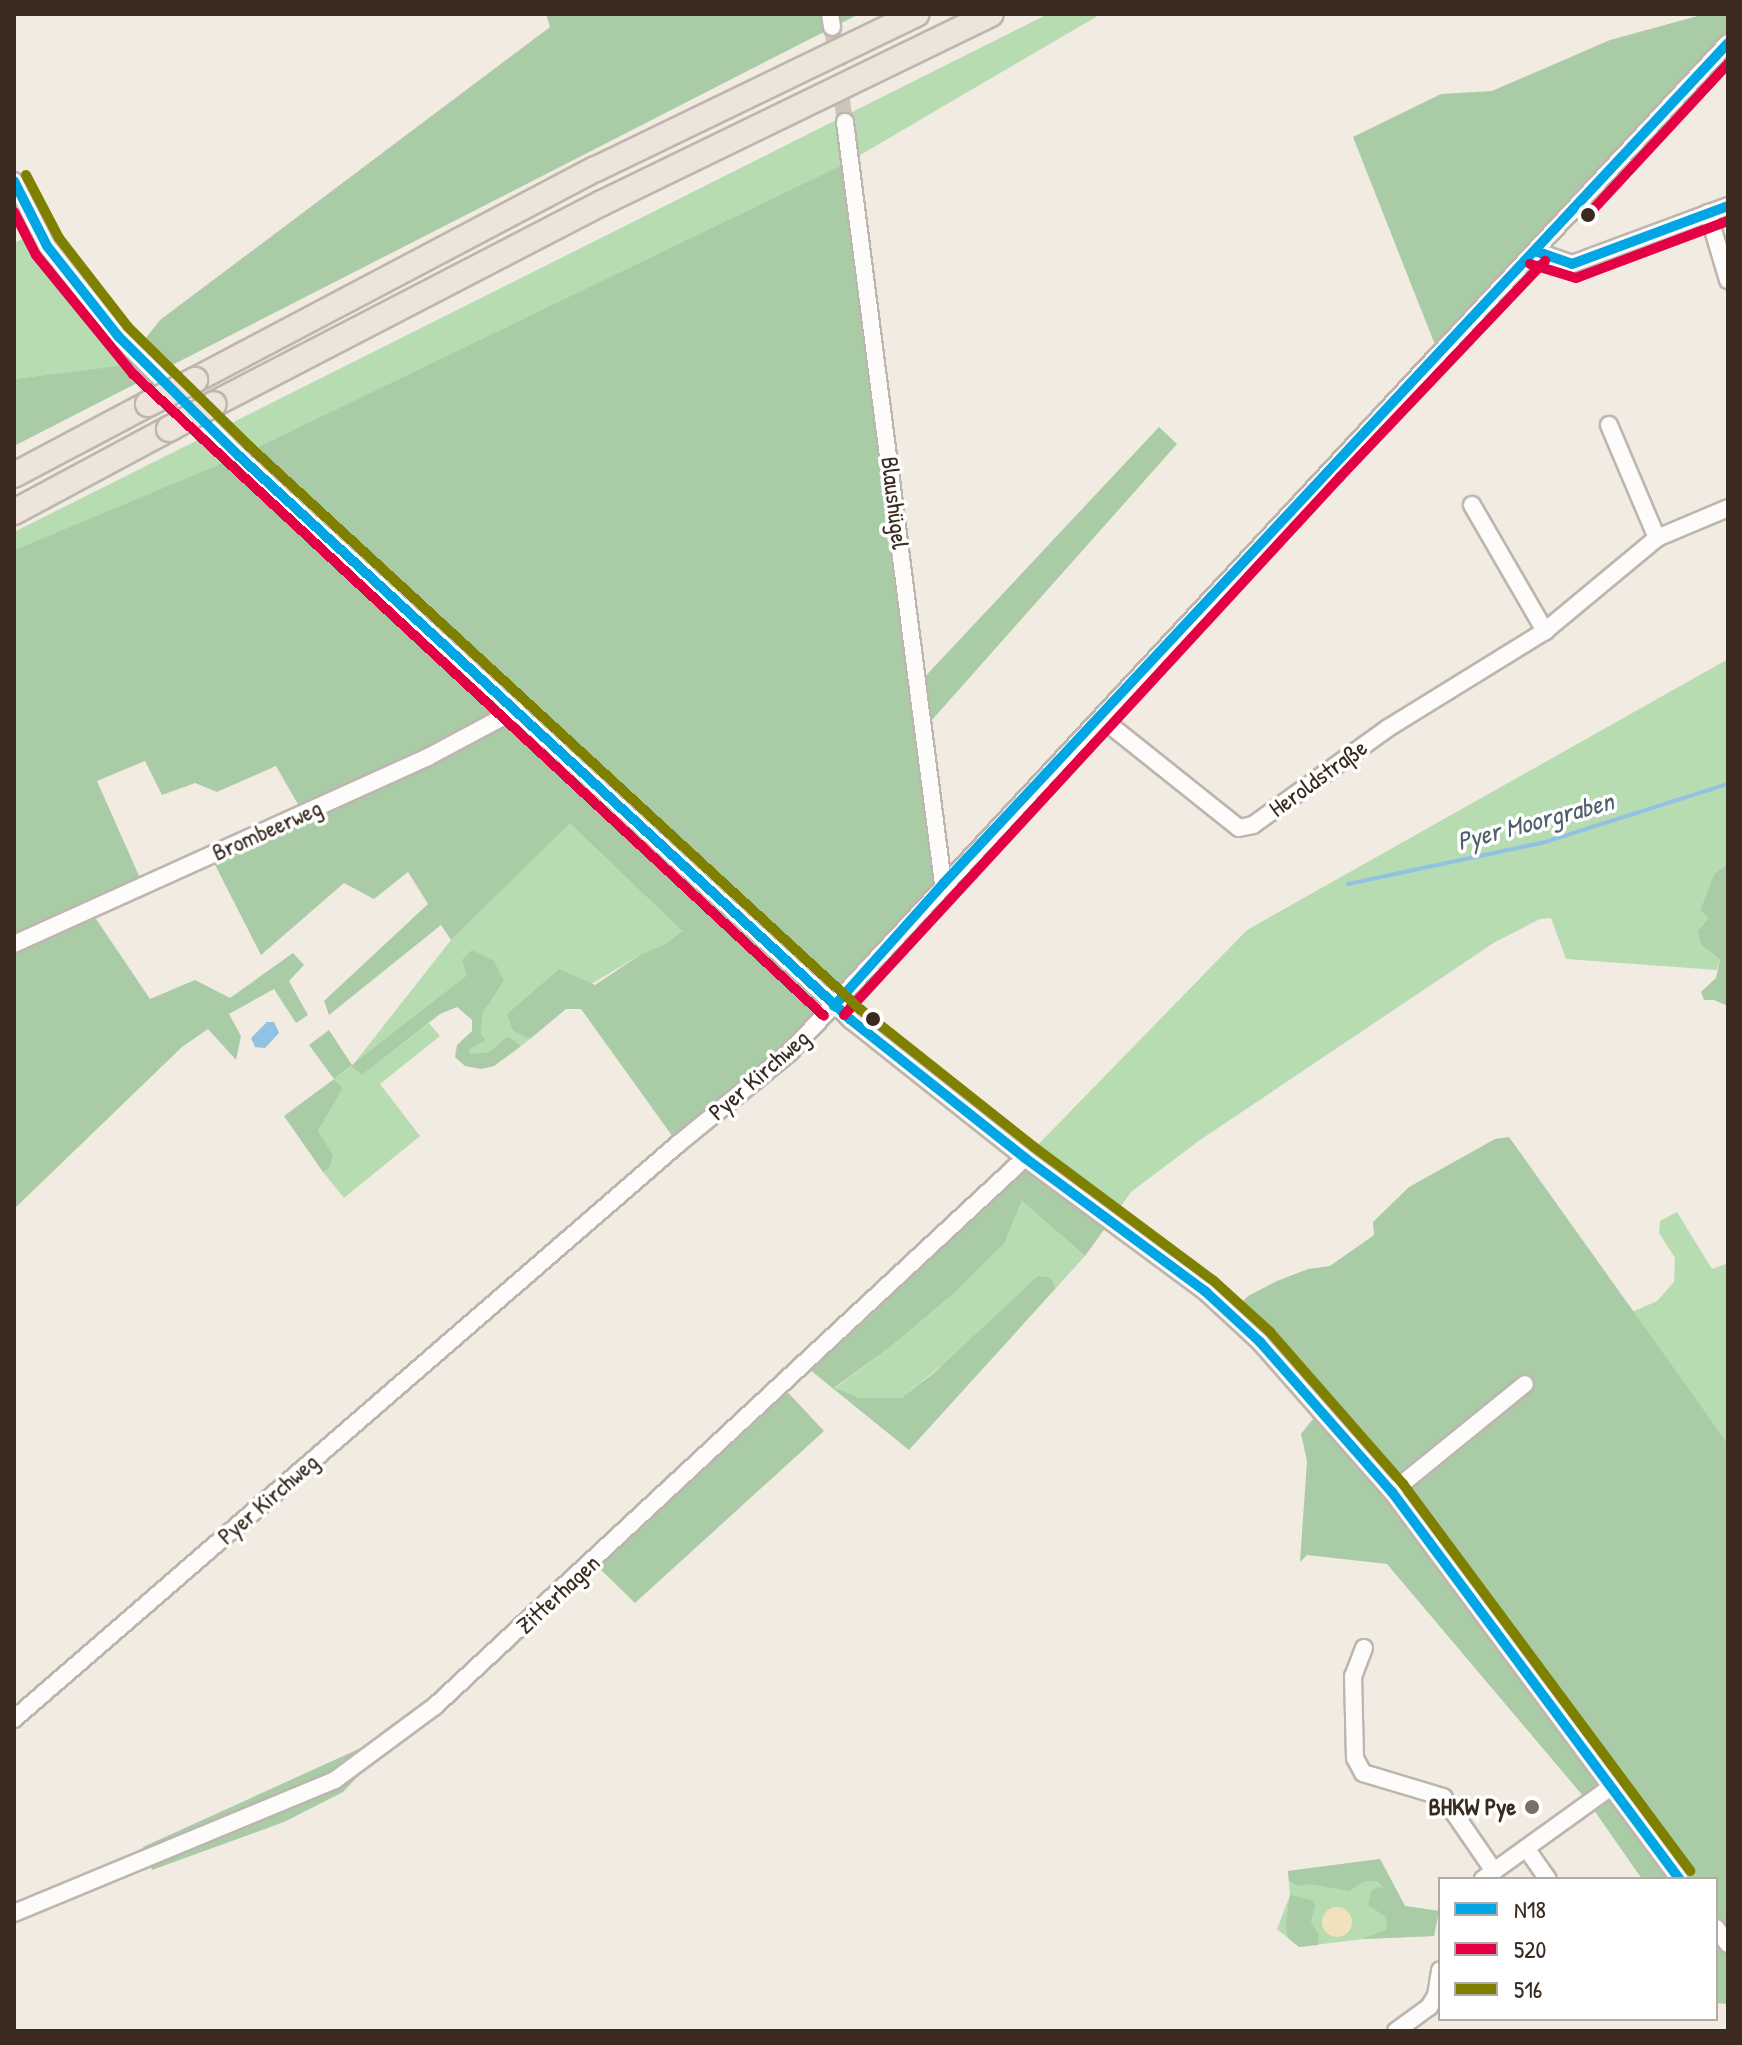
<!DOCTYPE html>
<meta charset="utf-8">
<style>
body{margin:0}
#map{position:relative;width:1742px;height:2045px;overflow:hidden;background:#f2ebe2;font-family:"Patrick Hand",sans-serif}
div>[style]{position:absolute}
.green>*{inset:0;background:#b8dcb2}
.forest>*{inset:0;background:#a9cca7}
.sand>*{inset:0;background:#f0e2bd}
.round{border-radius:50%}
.water>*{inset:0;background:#91c2e1}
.stream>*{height:4px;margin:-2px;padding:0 2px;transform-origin:2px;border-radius:2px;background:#91c2e1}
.minor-tunnel>*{height:16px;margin-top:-8px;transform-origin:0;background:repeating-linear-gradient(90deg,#cdc4bb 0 16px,transparent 0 24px)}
.roads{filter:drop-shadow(2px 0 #bcb6af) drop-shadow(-2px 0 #bcb6af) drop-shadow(0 2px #bcb6af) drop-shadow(0 -2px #bcb6af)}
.minor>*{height:16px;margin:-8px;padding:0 8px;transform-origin:8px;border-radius:8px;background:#fdfcfb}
.highway>*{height:24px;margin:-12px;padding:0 12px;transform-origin:12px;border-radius:12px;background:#ede4da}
.bridges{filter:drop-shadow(2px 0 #bcb6af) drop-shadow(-2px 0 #bcb6af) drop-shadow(0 2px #bcb6af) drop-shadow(0 -2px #bcb6af)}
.highway-bridge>*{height:24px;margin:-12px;padding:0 12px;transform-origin:12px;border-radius:12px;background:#ede4da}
.bus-1>*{height:10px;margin:-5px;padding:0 5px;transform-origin:5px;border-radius:5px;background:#03a6e5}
.bus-2>*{height:10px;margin:-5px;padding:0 5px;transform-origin:5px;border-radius:5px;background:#e40045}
.bus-3>*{height:10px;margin:-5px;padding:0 5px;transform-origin:5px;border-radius:5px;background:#808000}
.dots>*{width:22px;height:22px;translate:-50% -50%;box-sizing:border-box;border:4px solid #fff;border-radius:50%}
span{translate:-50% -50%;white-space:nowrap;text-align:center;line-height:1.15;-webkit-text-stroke:7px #fff;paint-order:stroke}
.street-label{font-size:24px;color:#3b2a1e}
.poi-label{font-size:24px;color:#3b2a1e;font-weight:700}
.right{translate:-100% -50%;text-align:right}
.water-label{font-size:26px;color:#4d606c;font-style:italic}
.frame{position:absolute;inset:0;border:16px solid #3b2a1e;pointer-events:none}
.legend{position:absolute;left:1438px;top:1877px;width:280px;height:144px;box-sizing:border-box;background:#fff;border:2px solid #b1aaa5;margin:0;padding:10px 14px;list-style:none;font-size:24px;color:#3b2a1e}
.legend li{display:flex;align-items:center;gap:16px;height:40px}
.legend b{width:40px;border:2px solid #b1aaa5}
</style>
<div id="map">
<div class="green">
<div style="clip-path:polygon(1048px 14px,1101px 14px,850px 161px,239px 456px,14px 550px,14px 532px)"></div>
<div style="clip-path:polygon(39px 231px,143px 364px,14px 379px,14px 243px)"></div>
<div style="clip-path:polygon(1728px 659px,1728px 863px,1714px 874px,1700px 910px,1710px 917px,1711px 953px,1720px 960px,1717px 970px,1566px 959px,1551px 918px,1540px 919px,1495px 942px,1200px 1140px,1131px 1192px,1111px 1220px,1025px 1158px,1247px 930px)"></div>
<div style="clip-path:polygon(570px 822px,682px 931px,667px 943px,640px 955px,513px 1031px,530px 1039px,521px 1046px,508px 1036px,489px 1052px,470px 1055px,469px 1049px,481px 1035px,483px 1013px,504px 981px,467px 975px,352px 1066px,363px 1074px,429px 1023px,440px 1036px,380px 1084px,420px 1136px,344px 1198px,323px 1172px,329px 1167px,318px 1131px,343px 1088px,334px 1079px,352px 1066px,451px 940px)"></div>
<div style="clip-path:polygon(1022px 1201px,1085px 1256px,1056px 1288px,1051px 1278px,901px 1398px,860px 1398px,834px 1389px,889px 1348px,959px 1289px,1004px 1244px)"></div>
<div style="clip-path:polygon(1677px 1212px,1712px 1269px,1728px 1263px,1728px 1444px,1632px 1312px,1657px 1301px,1674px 1282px,1675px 1258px,1659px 1233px,1660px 1221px)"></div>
<div style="clip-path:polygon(1380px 1859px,1405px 1906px,1439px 1911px,1434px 1936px,1363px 1939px,1299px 1947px,1277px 1929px,1290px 1895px,1288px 1871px)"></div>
</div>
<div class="forest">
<div style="clip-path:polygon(546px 14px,859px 14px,14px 446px,14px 379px,143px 363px,141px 344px,160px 320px,550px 27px)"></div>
<div style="clip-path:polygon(1705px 14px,1728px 14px,1728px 43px,1439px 355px,1353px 137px,1441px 94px,1492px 91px,1610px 40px)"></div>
<div style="clip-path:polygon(850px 161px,919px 683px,1159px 427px,1177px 444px,924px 729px,943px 884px,826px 1015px,678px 1144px,581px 1009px,566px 1009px,530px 1039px,513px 1031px,507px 1014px,559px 969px,595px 985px,640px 955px,667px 943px,682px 931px,570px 823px,451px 940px,441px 925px,329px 1015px,324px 1001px,428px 904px,408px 872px,374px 899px,344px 883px,261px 955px,210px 855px,303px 813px,276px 766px,217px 792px,195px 783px,162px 795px,145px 761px,97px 781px,140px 878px,84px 901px,150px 999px,195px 980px,230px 998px,293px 953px,304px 965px,289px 981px,308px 1015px,296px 1023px,274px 989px,229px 1014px,241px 1036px,236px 1060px,208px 1029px,182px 1047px,14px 1209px,14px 550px,239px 456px)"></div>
<div style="clip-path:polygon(1728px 863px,1728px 1006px,1714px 1000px,1704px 1000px,1701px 992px,1716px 978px,1720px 960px,1701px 944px,1698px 931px,1709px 918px,1700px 910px,1714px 874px)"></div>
<div style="clip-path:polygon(472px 950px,494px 961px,504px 981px,483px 1013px,481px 1035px,486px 1040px,469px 1049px,470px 1054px,489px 1052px,508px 1036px,521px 1046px,494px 1066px,481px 1069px,465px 1066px,455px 1057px,457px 1045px,472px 1031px,472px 1020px,457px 1007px,440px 1014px,362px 1075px,351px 1066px,334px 1079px,343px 1088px,318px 1131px,333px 1155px,329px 1168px,323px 1172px,284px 1116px,334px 1079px,309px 1045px,329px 1030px,352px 1065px,467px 975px,462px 960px)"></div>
<div style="clip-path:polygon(1509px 1137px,1728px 1444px,1728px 2004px,1716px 2003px,1716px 1879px,1642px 1879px,1589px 1803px,1387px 1564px,1307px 1555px,1300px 1562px,1307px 1461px,1301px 1434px,1321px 1409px,1230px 1314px,1248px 1296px,1277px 1281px,1308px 1269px,1330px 1266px,1374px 1235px,1373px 1222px,1409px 1187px,1495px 1139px)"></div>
<div style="clip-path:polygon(1025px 1158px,1111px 1220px,1085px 1256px,1022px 1201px,1004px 1244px,959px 1289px,889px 1348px,834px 1388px,860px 1398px,901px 1398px,935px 1372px,1038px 1276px,1051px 1278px,1056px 1288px,909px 1450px,804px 1365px,782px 1386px,824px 1431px,635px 1603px,593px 1562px)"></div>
<div style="clip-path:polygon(363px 1747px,376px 1757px,343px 1792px,284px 1822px,152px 1870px,143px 1847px)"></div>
<div style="clip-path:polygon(1380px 1859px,1405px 1906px,1439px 1911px,1434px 1936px,1363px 1939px,1387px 1929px,1386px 1917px,1368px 1905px,1371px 1892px,1377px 1887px,1384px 1888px,1377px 1881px,1365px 1881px,1349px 1891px,1310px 1884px,1298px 1886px,1289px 1881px,1288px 1871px)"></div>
<div style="clip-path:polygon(1290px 1895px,1312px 1900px,1315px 1905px,1311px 1922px,1319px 1934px,1318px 1945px,1299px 1947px,1288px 1938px,1286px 1924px)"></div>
</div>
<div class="sand">
<div class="round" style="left:1322px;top:1907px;width:30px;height:30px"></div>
</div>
<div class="water">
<div style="clip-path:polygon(267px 1022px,274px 1022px,279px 1033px,265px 1048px,255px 1047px,251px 1038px)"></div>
</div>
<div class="stream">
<div style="left:1348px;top:884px;width:201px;rotate:-12deg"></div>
<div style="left:1545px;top:842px;width:192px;rotate:-17.6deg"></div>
</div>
<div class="minor-tunnel">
<div style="left:832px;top:27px;width:96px;rotate:82.2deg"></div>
</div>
<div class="roads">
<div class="minor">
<div style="left:830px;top:14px;width:13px;rotate:81deg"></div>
<div style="left:845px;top:122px;width:768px;rotate:82.67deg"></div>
<div style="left:14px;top:181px;width:73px;rotate:63.1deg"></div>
<div style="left:47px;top:246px;width:115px;rotate:51.7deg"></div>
<div style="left:118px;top:336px;width:170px;rotate:44.8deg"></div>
<div style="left:239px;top:456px;width:832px;rotate:42.66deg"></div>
<div style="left:851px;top:1020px;width:222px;rotate:38.4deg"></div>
<div style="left:1025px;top:1158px;width:225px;rotate:36.5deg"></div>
<div style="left:1206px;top:1292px;width:74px;rotate:42.8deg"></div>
<div style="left:1260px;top:1342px;width:200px;rotate:48.7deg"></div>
<div style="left:1392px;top:1492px;width:482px;rotate:53.4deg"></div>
<div style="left:1708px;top:213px;width:70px;rotate:73.4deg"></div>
<div style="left:1535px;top:251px;width:39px;rotate:19deg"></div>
<div style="left:1572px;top:264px;width:166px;rotate:-20.4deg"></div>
<div style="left:1609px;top:425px;width:123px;rotate:67deg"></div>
<div style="left:1472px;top:505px;width:146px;rotate:59.9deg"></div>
<div style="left:1101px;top:718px;width:176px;rotate:38.6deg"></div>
<div style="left:1239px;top:828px;width:14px;rotate:-12deg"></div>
<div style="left:1253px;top:825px;width:166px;rotate:-35.7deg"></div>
<div style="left:1388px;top:728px;width:185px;rotate:-31.7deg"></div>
<div style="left:1545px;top:631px;width:146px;rotate:-39.7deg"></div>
<div style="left:1657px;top:538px;width:77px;rotate:-22.9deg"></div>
<div style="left:14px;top:944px;width:454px;rotate:-24.3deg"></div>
<div style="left:428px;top:757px;width:100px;rotate:-28.1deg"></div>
<div style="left:1392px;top:1492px;width:171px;rotate:-39.1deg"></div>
<div style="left:1364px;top:1648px;width:30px;rotate:111deg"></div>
<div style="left:1353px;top:1676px;width:82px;rotate:88.6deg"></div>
<div style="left:1355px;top:1758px;width:17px;rotate:62deg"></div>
<div style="left:1363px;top:1773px;width:84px;rotate:16.7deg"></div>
<div style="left:1443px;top:1797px;width:90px;rotate:55.4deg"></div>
<div style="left:14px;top:1719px;width:878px;rotate:-40.89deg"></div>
<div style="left:678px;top:1144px;width:144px;rotate:-39.3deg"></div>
<div style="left:789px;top:1053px;width:1379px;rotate:-47.09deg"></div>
<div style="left:1526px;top:1848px;width:38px;rotate:55deg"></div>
<div style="left:1483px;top:1879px;width:158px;rotate:-35.7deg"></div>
<div style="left:14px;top:1913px;width:347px;rotate:-22.5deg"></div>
<div style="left:335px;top:1780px;width:124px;rotate:-36.5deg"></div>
<div style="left:435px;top:1706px;width:805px;rotate:-42.89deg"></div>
<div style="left:1716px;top:1928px;width:20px;rotate:53deg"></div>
<div style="left:1396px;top:2031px;width:41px;rotate:-36deg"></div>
<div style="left:1429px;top:2007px;width:13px;rotate:-58deg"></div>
<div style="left:1436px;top:1996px;width:26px;rotate:-81deg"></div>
</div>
<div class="highway">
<div style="left:195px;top:380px;width:453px;rotate:-27.8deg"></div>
<div style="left:596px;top:169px;width:356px;rotate:-25.8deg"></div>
<div style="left:214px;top:404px;width:437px;rotate:-27.4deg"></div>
<div style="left:602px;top:203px;width:432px;rotate:-25.9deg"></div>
<div style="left:14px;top:475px;width:152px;rotate:-27.9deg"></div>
<div style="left:14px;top:512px;width:176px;rotate:-28.2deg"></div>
</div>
</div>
<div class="bridges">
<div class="highway-bridge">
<div style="left:148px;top:404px;width:53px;rotate:-27.1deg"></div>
<div style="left:169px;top:429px;width:51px;rotate:-29.1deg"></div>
</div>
</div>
<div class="bus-1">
<div style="left:14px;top:181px;width:73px;rotate:63.1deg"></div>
<div style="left:47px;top:246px;width:115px;rotate:51.7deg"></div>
<div style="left:118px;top:336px;width:170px;rotate:44.8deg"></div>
<div style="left:239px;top:456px;width:832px;rotate:42.66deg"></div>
<div style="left:851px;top:1020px;width:222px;rotate:38.4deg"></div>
<div style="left:1025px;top:1158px;width:225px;rotate:36.5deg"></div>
<div style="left:1206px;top:1292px;width:74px;rotate:42.8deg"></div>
<div style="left:1260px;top:1342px;width:200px;rotate:48.7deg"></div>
<div style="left:1392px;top:1492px;width:482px;rotate:53.4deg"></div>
<div style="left:1535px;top:251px;width:39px;rotate:19deg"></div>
<div style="left:1572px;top:264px;width:166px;rotate:-20.4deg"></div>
<div style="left:834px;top:1006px;width:164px;rotate:-48.2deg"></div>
<div style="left:943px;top:884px;width:1150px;rotate:-46.97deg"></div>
</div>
<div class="bus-2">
<div style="left:14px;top:212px;width:48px;rotate:62.9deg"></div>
<div style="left:36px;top:255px;width:154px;rotate:50.8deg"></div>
<div style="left:133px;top:374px;width:943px;rotate:42.89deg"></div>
<div style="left:1588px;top:215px;width:206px;rotate:-47.2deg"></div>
<div style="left:1530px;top:264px;width:48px;rotate:16.9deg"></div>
<div style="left:1576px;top:278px;width:162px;rotate:-20.6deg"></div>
<div style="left:844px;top:1015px;width:732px;rotate:-47.33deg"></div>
<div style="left:1340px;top:477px;width:298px;rotate:-46.5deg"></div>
</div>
<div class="bus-3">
<div style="left:26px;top:175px;width:71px;rotate:62.4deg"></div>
<div style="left:59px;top:238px;width:113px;rotate:52.2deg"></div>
<div style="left:128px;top:327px;width:170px;rotate:44.5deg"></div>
<div style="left:249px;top:446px;width:831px;rotate:42.66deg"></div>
<div style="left:860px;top:1009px;width:222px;rotate:38.4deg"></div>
<div style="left:1034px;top:1147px;width:224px;rotate:36.7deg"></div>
<div style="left:1214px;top:1281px;width:76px;rotate:42.3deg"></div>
<div style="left:1270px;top:1332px;width:202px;rotate:48.8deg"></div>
<div style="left:1403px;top:1484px;width:482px;rotate:53.4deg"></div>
</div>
<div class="dots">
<div style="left:1588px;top:215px;background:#3b2a1e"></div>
<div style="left:873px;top:1019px;background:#3b2a1e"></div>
<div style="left:1532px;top:1807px;background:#7b6e63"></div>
</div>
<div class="street-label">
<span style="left:895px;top:503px;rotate:83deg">Blaushügel</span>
<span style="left:1318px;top:778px;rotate:-36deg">Heroldstraße</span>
<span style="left:267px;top:830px;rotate:-24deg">Brombeerweg</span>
<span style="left:759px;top:1075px;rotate:-41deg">Pyer Kirchweg</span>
<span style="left:268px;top:1499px;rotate:-41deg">Pyer Kirchweg</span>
<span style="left:558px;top:1594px;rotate:-43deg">Zitterhagen</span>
</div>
<div class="poi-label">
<span class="right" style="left:1516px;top:1807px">BHKW Pye</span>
</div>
<div class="water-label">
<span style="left:1535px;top:821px;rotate:-15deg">Pyer Moorgraben</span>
</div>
<div class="frame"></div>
<ul class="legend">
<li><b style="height:10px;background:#03a6e5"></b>N18</li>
<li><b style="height:10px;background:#e40045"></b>520</li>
<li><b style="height:10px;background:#808000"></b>516</li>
</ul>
</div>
